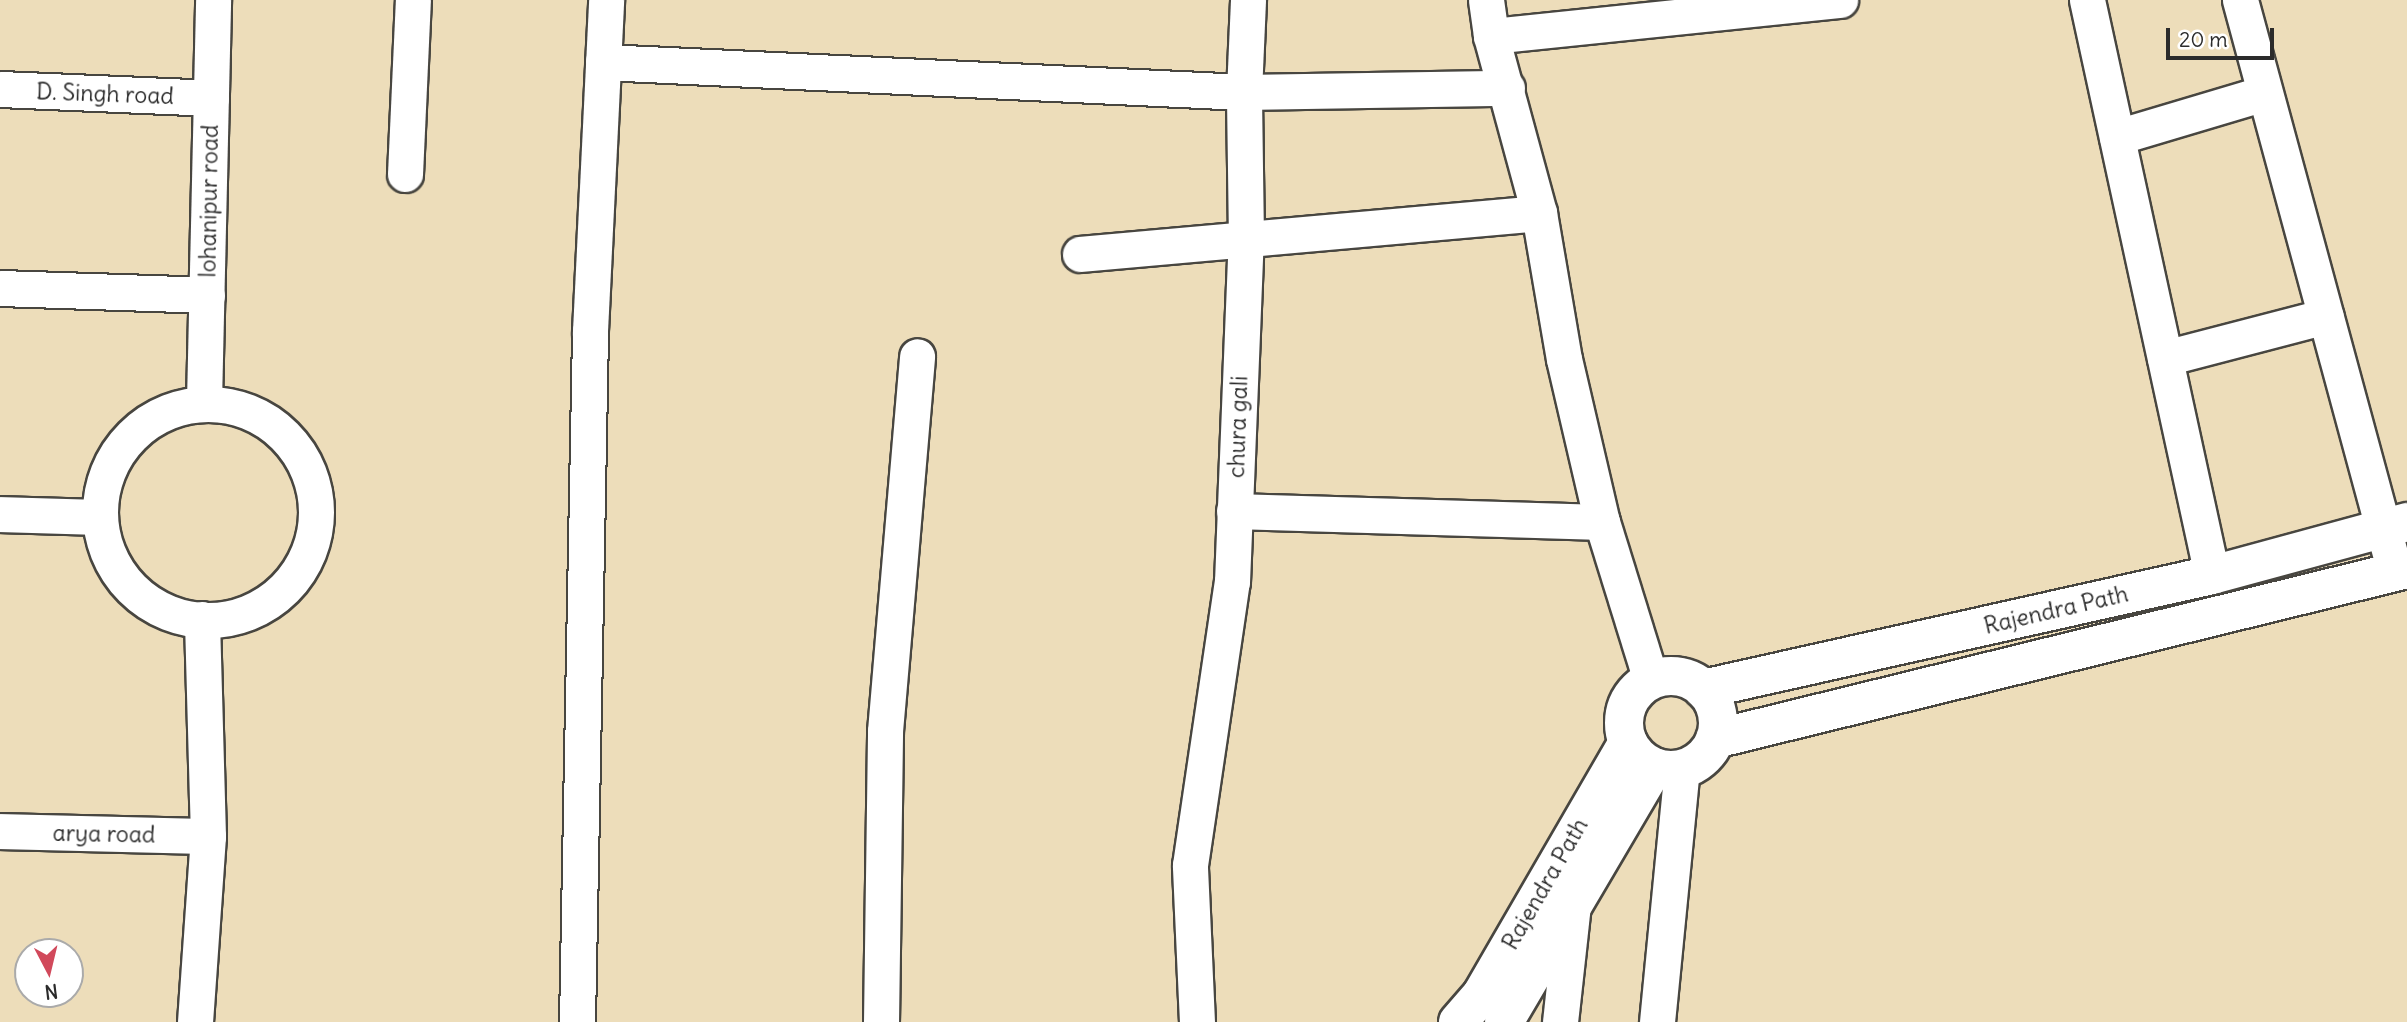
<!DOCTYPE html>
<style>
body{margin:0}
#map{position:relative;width:2407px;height:1022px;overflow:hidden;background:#edddba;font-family:Delius,sans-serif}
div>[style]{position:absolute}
.roads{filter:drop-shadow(2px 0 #484640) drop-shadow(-2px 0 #484640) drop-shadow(0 2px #484640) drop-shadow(0 -2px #484640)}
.minor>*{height:35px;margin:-17.5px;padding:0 17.5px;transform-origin:17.5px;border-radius:17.5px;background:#fff}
.minor>.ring{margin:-17.5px;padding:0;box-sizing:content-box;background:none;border:35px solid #fff;border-radius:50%}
.major>*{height:38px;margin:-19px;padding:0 19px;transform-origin:19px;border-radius:19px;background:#fff}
.major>.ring{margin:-19px;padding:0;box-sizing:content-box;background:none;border:38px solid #fff;border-radius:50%}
span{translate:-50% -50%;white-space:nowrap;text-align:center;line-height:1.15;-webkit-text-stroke:5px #fff;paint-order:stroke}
.street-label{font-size:23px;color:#2b2b2b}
.north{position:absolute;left:14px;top:938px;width:70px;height:70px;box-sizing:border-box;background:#fff;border:2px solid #aaa;border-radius:50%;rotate:173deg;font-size:19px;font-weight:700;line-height:28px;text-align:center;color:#2b2b2b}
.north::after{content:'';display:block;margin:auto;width:24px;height:32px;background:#d1495b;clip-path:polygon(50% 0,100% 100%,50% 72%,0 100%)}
.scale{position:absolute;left:2166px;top:28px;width:108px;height:32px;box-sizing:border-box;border:4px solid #2b2b2b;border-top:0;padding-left:9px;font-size:21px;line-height:24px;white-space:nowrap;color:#2b2b2b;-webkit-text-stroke:5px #fff;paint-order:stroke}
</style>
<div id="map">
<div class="roads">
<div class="minor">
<div style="left:1486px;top:0;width:36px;rotate:82deg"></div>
<div style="left:1491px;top:36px;width:183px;rotate:74.8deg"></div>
<div style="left:1539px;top:213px;width:148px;rotate:80.3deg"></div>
<div style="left:1564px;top:359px;width:167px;rotate:76.9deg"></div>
<div style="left:1602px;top:522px;width:165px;rotate:72.8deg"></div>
<div style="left:2087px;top:0;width:588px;rotate:77.74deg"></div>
<div style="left:2240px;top:0;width:593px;rotate:74.84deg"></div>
<div style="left:1491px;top:36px;width:351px;rotate:-5.9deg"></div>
<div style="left:603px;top:62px;width:642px;rotate:2.68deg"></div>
<div style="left:1244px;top:92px;width:92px;rotate:-87.5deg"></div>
<div style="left:0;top:89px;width:211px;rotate:2.4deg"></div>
<div style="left:2117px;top:137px;width:154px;rotate:-16.6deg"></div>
<div style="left:405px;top:174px;width:174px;rotate:-87.4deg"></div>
<div style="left:1080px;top:254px;width:461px;rotate:-5.1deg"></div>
<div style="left:0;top:288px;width:207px;rotate:1.9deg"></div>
<div style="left:2165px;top:358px;width:166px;rotate:-14.6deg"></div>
<div style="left:204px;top:402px;width:402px;rotate:-88.7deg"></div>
<div class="ring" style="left:100px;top:404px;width:181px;height:181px"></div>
<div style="left:1234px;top:511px;width:368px;rotate:1.7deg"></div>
<div style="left:0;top:514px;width:99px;rotate:1.7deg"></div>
<div style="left:0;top:831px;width:208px;rotate:1.4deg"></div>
<div style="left:195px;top:1022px;width:186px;rotate:-86deg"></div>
<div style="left:208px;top:836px;width:217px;rotate:-91.6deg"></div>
<div style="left:577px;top:1022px;width:691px;rotate:-88.92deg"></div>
<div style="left:590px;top:331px;width:331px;rotate:-87.2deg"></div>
<div style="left:881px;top:1022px;width:291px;rotate:-89.2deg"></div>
<div style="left:885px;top:731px;width:376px;rotate:-85.1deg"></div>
<div style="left:1197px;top:1022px;width:157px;rotate:-92.6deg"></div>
<div style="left:1190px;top:865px;width:286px;rotate:-81.6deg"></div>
<div style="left:1232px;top:582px;width:342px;rotate:-87.7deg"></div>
<div style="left:1246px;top:240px;width:148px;rotate:-90.8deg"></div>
<div style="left:1244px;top:92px;width:263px;rotate:-0.9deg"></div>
<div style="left:1560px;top:1022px;width:119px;rotate:-83.7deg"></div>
<div style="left:1657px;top:1022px;width:256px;rotate:-84.4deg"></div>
</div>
<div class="major">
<div class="ring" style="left:1624px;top:676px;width:56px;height:56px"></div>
<div style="left:1703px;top:689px;width:522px;rotate:-12.62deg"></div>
<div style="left:2212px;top:575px;width:202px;rotate:-15.2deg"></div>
<div style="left:1715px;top:739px;width:713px;rotate:-13.8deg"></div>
<div style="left:1458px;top:1022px;width:37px;rotate:-49deg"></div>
<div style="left:1482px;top:994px;width:291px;rotate:-59.9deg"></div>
<div style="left:1504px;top:1022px;width:296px;rotate:-59.5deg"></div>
</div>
</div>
<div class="street-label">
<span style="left:105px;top:94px;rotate:2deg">D. Singh road</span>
<span style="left:209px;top:201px;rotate:-89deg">lohanipur road</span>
<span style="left:1238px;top:427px;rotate:-88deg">chura gali</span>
<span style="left:2056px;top:610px;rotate:-13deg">Rajendra Path</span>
<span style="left:104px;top:834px;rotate:1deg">arya road</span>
<span style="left:1545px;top:884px;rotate:-60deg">Rajendra Path</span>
</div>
<div class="north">N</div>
<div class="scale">20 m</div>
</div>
